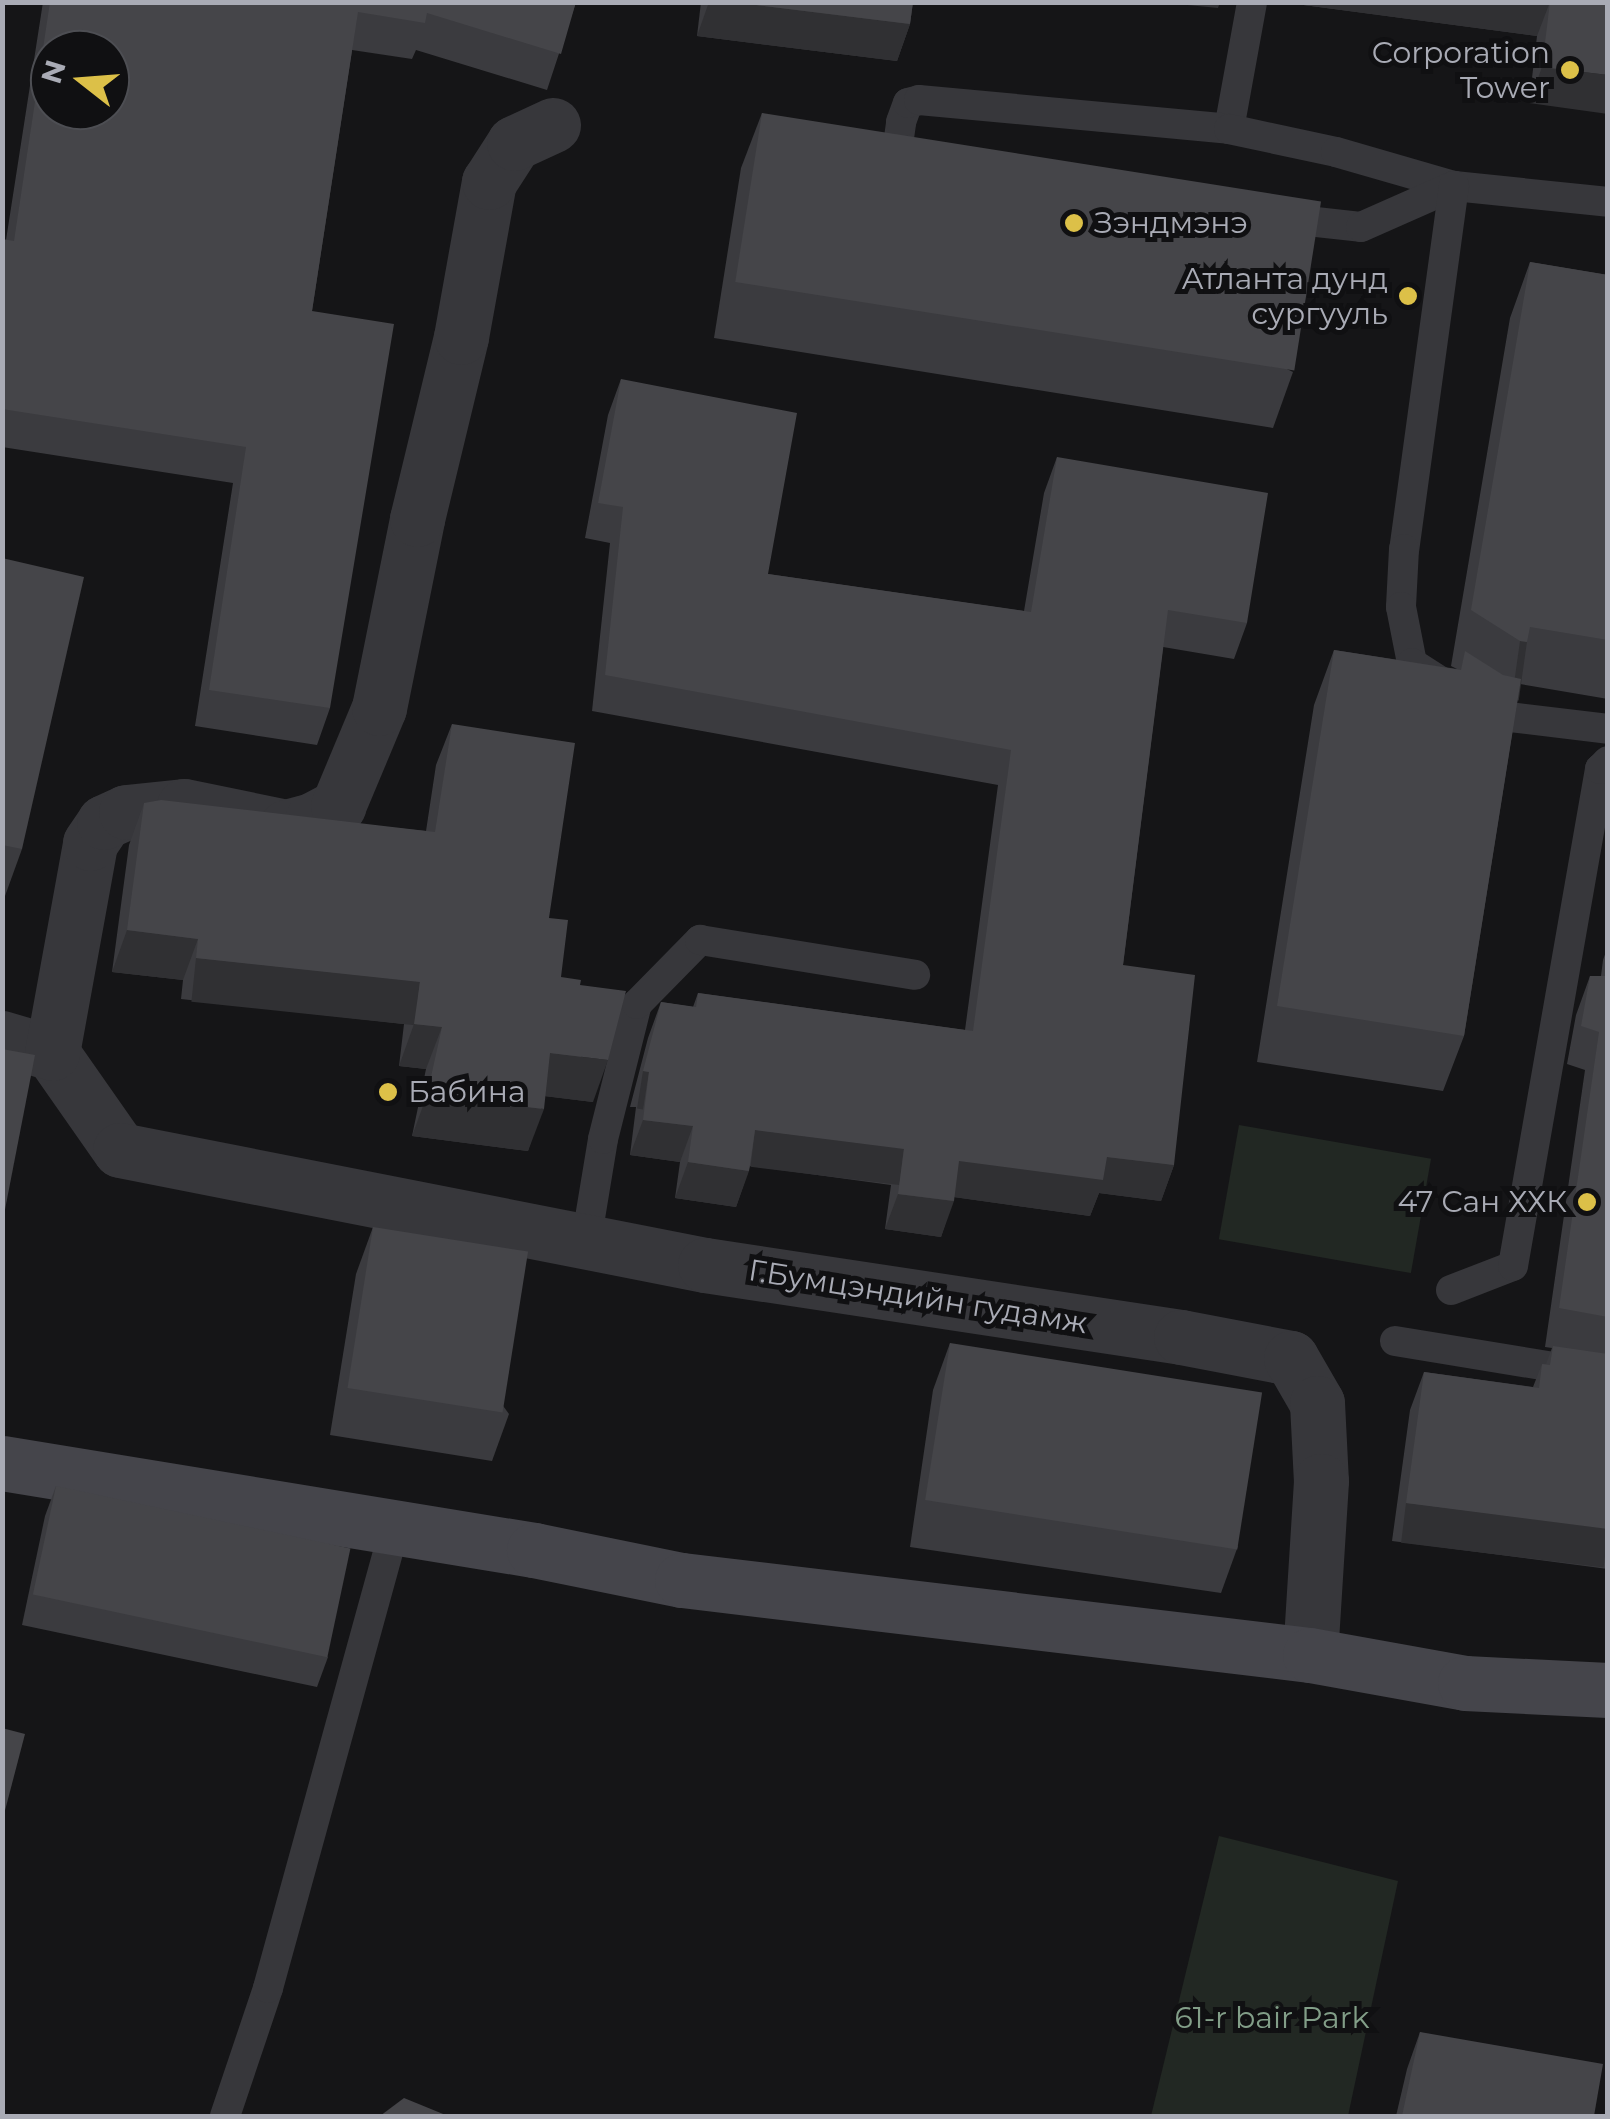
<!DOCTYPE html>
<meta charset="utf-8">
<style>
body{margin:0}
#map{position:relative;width:1610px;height:2119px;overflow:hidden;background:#151517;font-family:Montserrat,sans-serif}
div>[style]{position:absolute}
.green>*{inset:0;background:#222823;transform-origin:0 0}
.lane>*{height:30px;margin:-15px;padding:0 15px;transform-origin:15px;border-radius:15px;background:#37373b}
.street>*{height:55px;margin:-27.5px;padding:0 27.5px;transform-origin:27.5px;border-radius:27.5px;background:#37373b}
.secondary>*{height:55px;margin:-27.5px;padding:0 27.5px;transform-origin:27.5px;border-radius:27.5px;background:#45454b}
.wall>*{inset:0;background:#3b3b3f}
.shaded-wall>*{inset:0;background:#303033;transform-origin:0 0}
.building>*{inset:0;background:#454549;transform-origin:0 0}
.dots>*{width:28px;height:28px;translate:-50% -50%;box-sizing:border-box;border:5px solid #101012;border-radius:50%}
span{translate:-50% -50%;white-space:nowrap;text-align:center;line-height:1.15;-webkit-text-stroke:10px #101012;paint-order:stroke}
.poi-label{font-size:30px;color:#a9abb5}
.right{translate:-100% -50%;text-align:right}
.left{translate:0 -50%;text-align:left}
.street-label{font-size:30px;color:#a9abb5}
.park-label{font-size:30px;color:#829e88}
.frame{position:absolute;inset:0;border:5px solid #a9abb5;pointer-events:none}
.north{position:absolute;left:30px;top:30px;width:100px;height:100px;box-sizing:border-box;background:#101012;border:2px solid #4d4e53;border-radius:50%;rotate:287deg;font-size:28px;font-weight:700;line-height:40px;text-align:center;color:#a9abb5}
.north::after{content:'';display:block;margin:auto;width:35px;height:45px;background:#dcc048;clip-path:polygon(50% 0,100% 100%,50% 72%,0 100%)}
</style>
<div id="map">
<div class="green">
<div style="left:1239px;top:1125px;width:195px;height:116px;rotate:10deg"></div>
<div style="clip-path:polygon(1219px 1836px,1398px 1881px,1348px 2116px,1151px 2116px)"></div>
</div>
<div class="lane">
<div style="left:1229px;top:129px;width:129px;rotate:-79.7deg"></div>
<div style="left:908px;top:170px;width:10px;rotate:-143deg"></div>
<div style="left:900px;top:164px;width:12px;rotate:-104deg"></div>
<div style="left:897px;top:152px;width:30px;rotate:-82deg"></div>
<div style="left:901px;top:122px;width:20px;rotate:-70deg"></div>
<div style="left:908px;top:103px;width:11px;rotate:-15deg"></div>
<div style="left:919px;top:100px;width:311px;rotate:5.3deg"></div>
<div style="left:1229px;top:129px;width:109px;rotate:12.1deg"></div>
<div style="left:1336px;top:152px;width:123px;rotate:16.1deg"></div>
<div style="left:1454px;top:186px;width:155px;rotate:5.9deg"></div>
<div style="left:1280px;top:218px;width:81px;rotate:6.3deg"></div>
<div style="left:1361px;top:227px;width:102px;rotate:-23.8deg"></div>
<div style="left:1454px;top:186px;width:366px;rotate:97.8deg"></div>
<div style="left:1404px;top:549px;width:58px;rotate:93deg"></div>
<div style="left:1401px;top:607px;width:57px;rotate:78.9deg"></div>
<div style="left:1412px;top:663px;width:96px;rotate:32.7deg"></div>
<div style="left:1493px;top:715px;width:116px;rotate:6.9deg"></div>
<div style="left:586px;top:1242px;width:104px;rotate:-80.6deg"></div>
<div style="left:603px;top:1139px;width:139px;rotate:-75.9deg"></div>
<div style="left:637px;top:1004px;width:90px;rotate:-45.5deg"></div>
<div style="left:700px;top:940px;width:218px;rotate:9.2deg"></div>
<div style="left:1451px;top:1290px;width:66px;rotate:-21.2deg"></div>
<div style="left:1513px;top:1266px;width:505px;rotate:-80.07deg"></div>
<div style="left:1600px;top:769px;width:11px;rotate:-45deg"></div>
<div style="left:1395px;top:1341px;width:216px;rotate:9.3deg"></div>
<div style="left:225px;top:2116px;width:135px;rotate:-71.4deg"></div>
<div style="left:268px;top:1988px;width:477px;rotate:-74.6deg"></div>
</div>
<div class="street">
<div style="left:2px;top:1038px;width:52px;rotate:16.7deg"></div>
<div style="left:52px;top:1053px;width:118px;rotate:55deg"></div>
<div style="left:120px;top:1150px;width:596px;rotate:11.12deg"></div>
<div style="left:705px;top:1265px;width:481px;rotate:8.6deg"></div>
<div style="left:1181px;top:1337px;width:112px;rotate:10.8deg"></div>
<div style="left:1291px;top:1358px;width:52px;rotate:60deg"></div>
<div style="left:1317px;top:1403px;width:78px;rotate:87.1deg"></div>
<div style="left:1321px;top:1481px;width:174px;rotate:93.6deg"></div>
<div style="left:52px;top:1053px;width:213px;rotate:-79.7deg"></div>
<div style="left:90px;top:843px;width:25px;rotate:-56deg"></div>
<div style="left:104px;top:822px;width:24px;rotate:-24deg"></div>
<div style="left:126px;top:812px;width:58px;rotate:-5.9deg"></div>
<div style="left:184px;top:806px;width:104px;rotate:11.6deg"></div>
<div style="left:286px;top:827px;width:27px;rotate:-15deg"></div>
<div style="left:312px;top:820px;width:30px;rotate:-28deg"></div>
<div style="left:338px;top:806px;width:106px;rotate:-67.3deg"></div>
<div style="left:379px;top:708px;width:193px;rotate:-78.6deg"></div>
<div style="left:417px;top:519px;width:187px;rotate:-76.4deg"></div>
<div style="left:461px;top:337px;width:158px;rotate:-79.8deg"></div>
<div style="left:489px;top:182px;width:46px;rotate:-57.3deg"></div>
<div style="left:514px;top:143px;width:43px;rotate:-24.8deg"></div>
</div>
<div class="secondary">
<div style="left:2px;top:1463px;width:539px;rotate:9.29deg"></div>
<div style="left:534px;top:1550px;width:151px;rotate:11.5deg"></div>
<div style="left:682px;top:1580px;width:632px;rotate:6.81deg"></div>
<div style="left:1310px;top:1655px;width:158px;rotate:10.2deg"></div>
<div style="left:1465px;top:1683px;width:143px;rotate:2.8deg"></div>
</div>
<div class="wall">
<div style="clip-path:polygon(43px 2px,576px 2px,547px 90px,416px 50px,412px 59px,352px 50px,312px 311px,330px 708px,317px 745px,195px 726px,233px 483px,2px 447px,2px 239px,6px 240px)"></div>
<div style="clip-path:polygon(701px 2px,913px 2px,910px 24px,897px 61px,697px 36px)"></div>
<div style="clip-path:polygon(1281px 2px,1608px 2px,1529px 103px,1537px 36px)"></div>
<div style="clip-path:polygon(762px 113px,1293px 372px,1273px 428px,714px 338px,741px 168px)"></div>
<div style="clip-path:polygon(1530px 262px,1608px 275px,1608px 699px,1520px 684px,1464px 1036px,1443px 1091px,1257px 1062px,1314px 705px,1334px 650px,1457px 669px,1451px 666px,1510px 318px)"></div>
<div style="clip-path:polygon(621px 379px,768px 574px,1024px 611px,1044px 493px,1057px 457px,1247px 623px,1234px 659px,1163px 647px,1123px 965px,1174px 1165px,1161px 1201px,1099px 1193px,1090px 1216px,954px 1197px,941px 1237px,885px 1229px,891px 1185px,750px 1166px,736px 1207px,675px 1198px,680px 1162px,630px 1155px,636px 1107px,630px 1107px,648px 1038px,661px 1002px,693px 1007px,698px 993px,965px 1030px,998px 785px,592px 711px,610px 543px,585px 538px,608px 415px)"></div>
<div style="clip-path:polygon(2px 558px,22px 849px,5px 896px,2px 896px)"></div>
<div style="clip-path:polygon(452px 724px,549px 918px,561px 977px,593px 1102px,545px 1096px,528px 1151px,412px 1136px,426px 1069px,399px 1066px,404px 1024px,181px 999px,183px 980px,112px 972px,129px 845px,144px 803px,426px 831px,436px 765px)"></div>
<div style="clip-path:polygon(1608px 946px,1608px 1569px,1392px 1541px,1410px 1410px,1424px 1372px,1533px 1387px,1542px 1364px,1546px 1364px,1552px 1348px,1545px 1347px,1585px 1070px,1567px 1064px,1576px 1015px,1590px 976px,1601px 976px,1603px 960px)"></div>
<div style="clip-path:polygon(373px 1227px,509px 1414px,492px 1461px,330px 1435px,356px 1274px)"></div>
<div style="clip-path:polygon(950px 1343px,1238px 1546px,1221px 1593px,910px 1547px,933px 1390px)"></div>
<div style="clip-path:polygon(56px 1486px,328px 1657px,317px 1687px,22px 1625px,45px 1516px)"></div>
<div style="clip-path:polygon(1420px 2032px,1594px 2116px,1396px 2116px,1407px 2069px)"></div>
</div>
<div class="shaded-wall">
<div style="clip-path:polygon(709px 2px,732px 2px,910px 24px,897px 61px,697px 36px)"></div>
<div style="clip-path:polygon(1157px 2px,1220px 2px,1218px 8px)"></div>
<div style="clip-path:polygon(1281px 2px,1550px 2px,1537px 36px)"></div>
<div style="clip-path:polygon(1542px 67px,1608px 75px,1608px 114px,1529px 103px)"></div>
<div style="left:1520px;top:641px;width:7px;height:59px;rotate:8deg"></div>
<div style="clip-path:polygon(127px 930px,198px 939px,183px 980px,112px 972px)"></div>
<div style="left:196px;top:958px;width:225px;height:44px;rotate:6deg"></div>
<div style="clip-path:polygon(414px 1024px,442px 1027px,426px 1069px,399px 1066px)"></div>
<div style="clip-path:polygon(550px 1053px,608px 1060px,593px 1102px,535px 1095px)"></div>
<div style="left:643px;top:1071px;width:6px;height:38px;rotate:9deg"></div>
<div style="clip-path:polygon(427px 1095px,544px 1109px,528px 1151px,412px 1136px)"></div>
<div style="clip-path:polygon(643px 1120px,693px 1126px,680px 1162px,630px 1155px)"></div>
<div style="left:755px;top:1130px;width:150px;height:37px;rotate:7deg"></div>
<div style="clip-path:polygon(1107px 1157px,1174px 1165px,1161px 1201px,1099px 1193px,1090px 1216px,946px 1196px,959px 1161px)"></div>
<div style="clip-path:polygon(688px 1162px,749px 1171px,736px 1207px,675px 1198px)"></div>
<div style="clip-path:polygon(898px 1194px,954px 1201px,941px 1237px,885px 1229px)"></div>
<div style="left:1406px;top:1503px;width:204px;height:40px;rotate:7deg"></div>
</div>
<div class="building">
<div style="clip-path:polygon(evenodd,50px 2px,576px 2px,561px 54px,427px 13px,425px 23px,358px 12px,312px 311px,394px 324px,330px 708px,209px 690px,246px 447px,2px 409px,2px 239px,14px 241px,50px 2px,50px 50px,110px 50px,110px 110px,50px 110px,50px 50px)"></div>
<div style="clip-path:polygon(732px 2px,913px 2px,910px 24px)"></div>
<div style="clip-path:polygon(1550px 2px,1608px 2px,1608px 75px,1542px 67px)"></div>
<div style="left:762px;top:113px;width:566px;height:171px;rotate:9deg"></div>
<div style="clip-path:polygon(1530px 262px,1608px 275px,1608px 640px,1530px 627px,1527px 642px,1520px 641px,1471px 610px)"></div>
<div style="clip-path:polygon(621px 379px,797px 413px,768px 574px,1031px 612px,1057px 457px,1268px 493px,1247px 623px,1168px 610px,1123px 965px,1195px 975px,1174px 1165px,1107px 1157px,1103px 1180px,959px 1161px,954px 1201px,898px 1194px,904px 1149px,755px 1130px,749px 1171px,688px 1162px,693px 1126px,643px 1120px,649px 1072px,643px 1071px,661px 1002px,696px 1007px,698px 993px,973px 1031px,1011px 750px,605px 675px,623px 507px,598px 503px)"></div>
<div style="clip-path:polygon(2px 558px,84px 577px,22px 849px,2px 845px)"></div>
<div style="clip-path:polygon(1334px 650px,1461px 670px,1465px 651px,1503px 675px,1521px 679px,1464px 1036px,1277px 1006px)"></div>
<div style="clip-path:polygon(452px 724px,575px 743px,549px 918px,568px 920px,561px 977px,581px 980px,580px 985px,626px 991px,608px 1060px,550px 1053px,544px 1109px,427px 1095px,442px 1027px,414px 1024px,420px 982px,196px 958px,198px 939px,127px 930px,144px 803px,161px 800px,435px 832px)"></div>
<div style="clip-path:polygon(1590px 976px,1608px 976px,1608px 1317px,1559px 1308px,1599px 1032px,1581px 1026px)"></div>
<div style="clip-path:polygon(2px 1049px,35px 1055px,2px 1225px)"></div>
<div style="left:373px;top:1227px;width:157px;height:163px;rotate:9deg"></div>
<div style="left:950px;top:1343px;width:316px;height:159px;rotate:9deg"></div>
<div style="clip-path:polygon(1553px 1346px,1608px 1354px,1608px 1529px,1406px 1503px,1424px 1372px,1539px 1388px,1542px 1364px,1550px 1365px)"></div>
<div style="left:56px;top:1486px;width:301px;height:111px;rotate:12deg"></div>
<div style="clip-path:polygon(2px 1728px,25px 1734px,2px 1822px)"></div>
<div style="clip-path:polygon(1420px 2032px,1603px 2064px,1594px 2116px,1402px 2116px)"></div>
<div style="clip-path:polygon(404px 2098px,448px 2116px,380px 2116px)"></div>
</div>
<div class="dots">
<div style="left:1570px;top:70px;background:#dcc048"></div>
<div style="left:1074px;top:223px;background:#dcc048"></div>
<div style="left:1408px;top:296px;background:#dcc048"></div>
<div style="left:388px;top:1092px;background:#dcc048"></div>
<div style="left:1587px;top:1202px;background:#dcc048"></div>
</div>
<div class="poi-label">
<span class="right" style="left:1550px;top:70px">Corporation<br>Tower</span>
<span class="left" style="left:1094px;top:223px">Зэндмэнэ</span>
<span class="right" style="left:1388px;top:296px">Атланта дунд<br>сургууль</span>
<span class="left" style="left:408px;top:1092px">Бабина</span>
<span class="right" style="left:1567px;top:1202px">47 Сан ХХК</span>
</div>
<div class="street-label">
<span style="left:918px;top:1297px;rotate:9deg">Г.Бумцэндийн гудамж</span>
</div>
<div class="park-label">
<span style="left:1272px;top:2018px">61-r bair Park</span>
</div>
<div class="frame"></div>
<div class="north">N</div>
</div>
